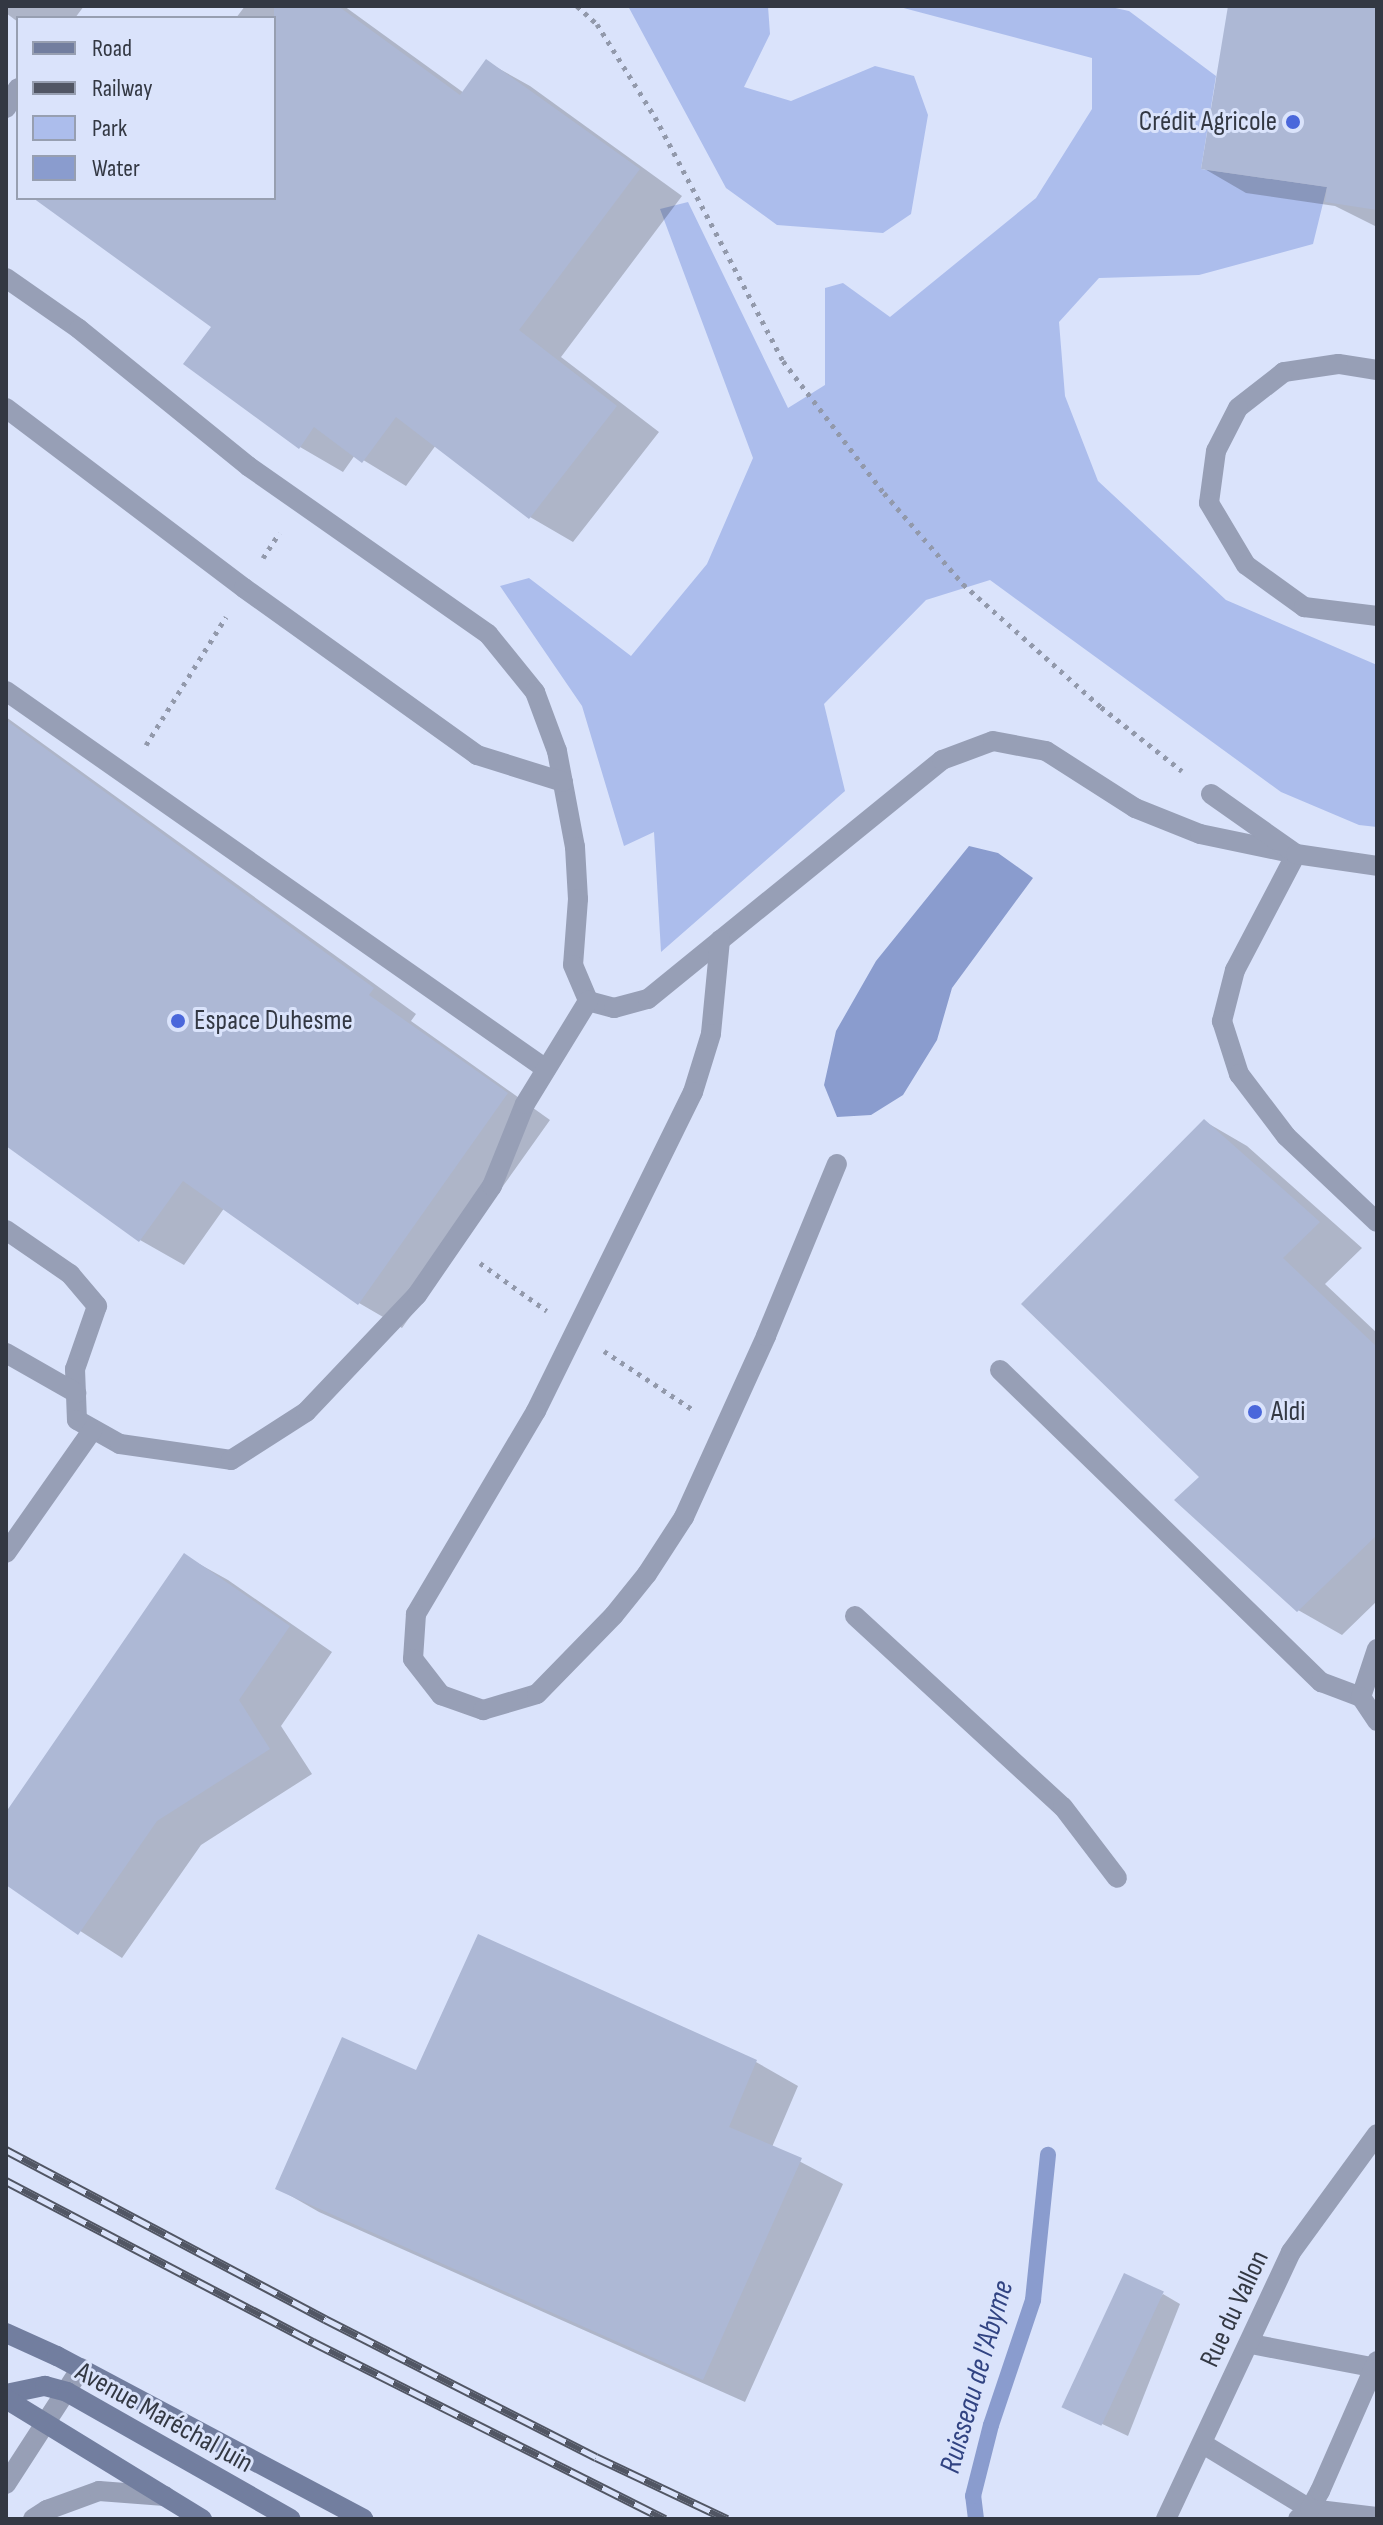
<!DOCTYPE html>
<meta charset="utf-8">
<style>
body{margin:0}
#map{position:relative;width:1383px;height:2525px;overflow:hidden;background:#dae3fb;font-family:"Sofia Sans Condensed",sans-serif}
div>[style]{position:absolute}
.green>*{inset:0;background:#acbdec}
.water>*{inset:0;background:#8a9cce}
.shadow>*{inset:0;background:#0003}
.stream>*{height:16px;margin:-8px;padding:0 8px;transform-origin:8px;border-radius:8px;background:#8a9cce}
.building>*{inset:0;background:#adb8d5;transform-origin:0 0}
.path>*{height:5px;margin-top:-2.5px;transform-origin:0;background:repeating-linear-gradient(90deg,#9299ab 0 4px,transparent 0 10px)}
.service>*{height:20px;margin:-10px;padding:0 10px;transform-origin:10px;border-radius:10px;background:#979fb6}
.minor>*{height:20px;margin:-10px;padding:0 10px;transform-origin:10px;border-radius:10px;background:#979fb6}
.tertiary>*{height:20px;margin:-10px;padding:0 10px;transform-origin:10px;border-radius:10px;background:#979fb6}
.secondary>*{height:20px;margin:-10px;padding:0 10px;transform-origin:10px;border-radius:10px;background:#727e9f}
.rail>*{height:9px;margin-top:-4.5px;transform-origin:0;background:repeating-linear-gradient(90deg,#dae3fb 0 18px,#515664 0 36px);box-sizing:border-box;border-block:2px solid #515664}
.dots>*{width:22px;height:22px;translate:-50% -50%;box-sizing:border-box;border:4px solid #dae3fb;border-radius:50%}
span{translate:-50% -50%;white-space:nowrap;text-align:center;line-height:1.15;-webkit-text-stroke:6px #dae3fb;paint-order:stroke}
.poi-label{font-size:28px;color:#333843}
.right{translate:-100% -50%;text-align:right}
.left{translate:0 -50%;text-align:left}
.street-label{font-size:28px;color:#333843}
.water-label{font-size:30px;color:#314382;font-style:italic}
.frame{position:absolute;inset:0;border:8px solid #333843;pointer-events:none}
.legend{position:absolute;left:16px;top:16px;width:260px;height:184px;box-sizing:border-box;background:#dae3fb;border:2px solid #979fb1;margin:0;padding:10px 14px;list-style:none;font-size:24px;color:#333843}
.legend li{display:flex;align-items:center;gap:16px;height:40px}
.legend b{width:40px;border:2px solid #979fb1}
</style>
<div id="map">
<div class="green">
<div style="clip-path:polygon(628px 6px,768px 6px,770px 34px,744px 87px,791px 101px,875px 66px,914px 76px,928px 115px,911px 214px,883px 233px,777px 225px,726px 188px)"></div>
<div style="clip-path:polygon(896px 6px,1106px 6px,1129px 11px,1216px 76px,1201px 169px,1327px 187px,1313px 244px,1199px 275px,1099px 278px,1059px 322px,1065px 396px,1098px 481px,1226px 600px,1377px 665px,1377px 827px,1359px 825px,1281px 792px,990px 580px,926px 600px,824px 704px,845px 791px,661px 952px,654px 832px,624px 846px,582px 706px,500px 586px,529px 578px,631px 656px,707px 564px,753px 458px,660px 209px,688px 202px,788px 408px,825px 385px,825px 288px,843px 283px,890px 317px,1036px 198px,1092px 109px,1092px 58px)"></div>
</div>
<div class="water">
<div style="clip-path:polygon(969px 846px,998px 853px,1033px 878px,952px 988px,937px 1040px,903px 1095px,871px 1115px,837px 1117px,824px 1085px,836px 1031px,876px 961px)"></div>
</div>
<div class="shadow">
<div style="clip-path:polygon(6px 6px,84px 6px,75px 18px,18px 18px,18px 22px,6px 13px)"></div>
<div style="clip-path:polygon(245px 6px,344px 6px,464px 93px,487px 62px,530px 86px,682px 196px,561px 357px,659px 432px,573px 542px,530px 517px,436px 445px,406px 486px,355px 455px,343px 472px,300px 447px,213px 327px,36px 198px,274px 198px,274px 18px,236px 18px)"></div>
<div style="clip-path:polygon(1230px 6px,1377px 6px,1377px 227px,1335px 206px,1246px 193px,1203px 168px)"></div>
<div style="clip-path:polygon(6px 717px,416px 1014px,411px 1021px,550px 1120px,402px 1328px,359px 1303px,225px 1207px,184px 1265px,140px 1240px,6px 1143px)"></div>
<div style="clip-path:polygon(1204px 1121px,1247px 1146px,1362px 1248px,1325px 1284px,1377px 1333px,1377px 1601px,1342px 1635px,1298px 1610px,1202px 1477px)"></div>
<div style="clip-path:polygon(185px 1556px,228px 1580px,332px 1652px,281px 1726px,312px 1774px,201px 1845px,122px 1958px,6px 1883px,6px 1815px)"></div>
<div style="clip-path:polygon(756px 2062px,798px 2086px,772px 2147px,843px 2184px,745px 2402px,319px 2212px,277px 2188px,417px 2073px)"></div>
<div style="clip-path:polygon(1163px 2294px,1180px 2304px,1128px 2436px,1070px 2409px)"></div>
</div>
<div class="stream">
<div style="left:976px;top:2519px;width:23px;rotate:-97deg"></div>
<div style="left:973px;top:2496px;width:73px;rotate:-75.8deg"></div>
<div style="left:991px;top:2425px;width:132px;rotate:-71.4deg"></div>
<div style="left:1033px;top:2300px;width:146px;rotate:-84.1deg"></div>
</div>
<div class="building">
<div style="clip-path:polygon(274px 6px,338px 6px,460px 95px,486px 59px,640px 169px,519px 330px,617px 406px,529px 519px,396px 417px,362px 463px,314px 427px,299px 449px,183px 364px,211px 327px,33px 198px,274px 198px)"></div>
<div style="clip-path:polygon(1228px 6px,1377px 6px,1377px 210px,1325px 202px,1327px 187px,1201px 169px)"></div>
<div style="clip-path:polygon(6px 720px,374px 988px,369px 995px,508px 1093px,358px 1305px,183px 1181px,139px 1242px,6px 1146px)"></div>
<div style="clip-path:polygon(1204px 1119px,1320px 1222px,1283px 1258px,1377px 1347px,1377px 1535px,1297px 1612px,1174px 1500px,1199px 1477px,1021px 1304px)"></div>
<div style="clip-path:polygon(184px 1553px,290px 1626px,239px 1700px,270px 1749px,157px 1821px,78px 1935px,6px 1885px,6px 1812px)"></div>
<div style="clip-path:polygon(478px 1934px,757px 2060px,729px 2127px,802px 2158px,703px 2380px,275px 2189px,342px 2037px,416px 2070px)"></div>
<div style="left:1124px;top:2273px;width:44px;height:148px;rotate:25deg"></div>
</div>
<div class="path">
<div style="left:577px;top:6px;width:27px;rotate:42deg"></div>
<div style="left:597px;top:24px;width:110px;rotate:58.1deg"></div>
<div style="left:655px;top:117px;width:276px;rotate:62.3deg"></div>
<div style="left:783px;top:361px;width:166px;rotate:52.6deg"></div>
<div style="left:884px;top:493px;width:121px;rotate:49deg"></div>
<div style="left:963px;top:584px;width:185px;rotate:41.7deg"></div>
<div style="left:1101px;top:707px;width:103px;rotate:38.3deg"></div>
<div style="left:263px;top:558px;width:30px;rotate:-57deg"></div>
<div style="left:146px;top:745px;width:151px;rotate:-58deg"></div>
<div style="left:480px;top:1263px;width:82px;rotate:35.6deg"></div>
<div style="left:604px;top:1351px;width:105px;rotate:33.4deg"></div>
</div>
<div class="service">
<div style="left:6px;top:108px;width:23px;rotate:-59deg"></div>
<div style="left:6px;top:278px;width:89px;rotate:34.9deg"></div>
<div style="left:79px;top:329px;width:218px;rotate:39deg"></div>
<div style="left:248px;top:466px;width:293px;rotate:35deg"></div>
<div style="left:488px;top:634px;width:75px;rotate:51deg"></div>
<div style="left:535px;top:692px;width:63px;rotate:69.6deg"></div>
<div style="left:557px;top:751px;width:98px;rotate:79.4deg"></div>
<div style="left:575px;top:847px;width:52px;rotate:86.7deg"></div>
<div style="left:578px;top:899px;width:66px;rotate:94.3deg"></div>
<div style="left:573px;top:965px;width:39px;rotate:67deg"></div>
<div style="left:588px;top:1001px;width:27px;rotate:15deg"></div>
<div style="left:614px;top:1008px;width:35px;rotate:-15deg"></div>
<div style="left:648px;top:999px;width:379px;rotate:-39.1deg"></div>
<div style="left:942px;top:760px;width:54px;rotate:-20.4deg"></div>
<div style="left:993px;top:741px;width:54px;rotate:10.7deg"></div>
<div style="left:1046px;top:751px;width:106px;rotate:32.6deg"></div>
<div style="left:1135px;top:808px;width:70px;rotate:21.8deg"></div>
<div style="left:1200px;top:834px;width:98px;rotate:11.8deg"></div>
<div style="left:1296px;top:854px;width:131px;rotate:117.7deg"></div>
<div style="left:1235px;top:970px;width:53px;rotate:104.3deg"></div>
<div style="left:1222px;top:1021px;width:56px;rotate:72.2deg"></div>
<div style="left:1239px;top:1074px;width:78px;rotate:52.8deg"></div>
<div style="left:1286px;top:1136px;width:125px;rotate:43.4deg"></div>
<div style="left:1377px;top:370px;width:39px;rotate:-171deg"></div>
<div style="left:1338px;top:364px;width:55px;rotate:171.6deg"></div>
<div style="left:1284px;top:372px;width:58px;rotate:142deg"></div>
<div style="left:1238px;top:408px;width:48px;rotate:117.1deg"></div>
<div style="left:1216px;top:451px;width:52px;rotate:97.7deg"></div>
<div style="left:1209px;top:503px;width:72px;rotate:59.2deg"></div>
<div style="left:1246px;top:565px;width:72px;rotate:35.9deg"></div>
<div style="left:1304px;top:607px;width:74px;rotate:7deg"></div>
<div style="left:6px;top:408px;width:298px;rotate:37.1deg"></div>
<div style="left:244px;top:588px;width:287px;rotate:35.6deg"></div>
<div style="left:477px;top:755px;width:90px;rotate:17.4deg"></div>
<div style="left:6px;top:691px;width:659px;rotate:34.99deg"></div>
<div style="left:720px;top:940px;width:94px;rotate:95.5deg"></div>
<div style="left:711px;top:1034px;width:61px;rotate:107.2deg"></div>
<div style="left:693px;top:1092px;width:356px;rotate:116.2deg"></div>
<div style="left:536px;top:1411px;width:236px;rotate:120.6deg"></div>
<div style="left:416px;top:1614px;width:45px;rotate:93.8deg"></div>
<div style="left:413px;top:1659px;width:46px;rotate:52.1deg"></div>
<div style="left:441px;top:1695px;width:45px;rotate:19.7deg"></div>
<div style="left:483px;top:1710px;width:56px;rotate:-16.5deg"></div>
<div style="left:537px;top:1694px;width:110px;rotate:-45.7deg"></div>
<div style="left:614px;top:1615px;width:53px;rotate:-51.2deg"></div>
<div style="left:647px;top:1574px;width:68px;rotate:-57deg"></div>
<div style="left:684px;top:1517px;width:199px;rotate:-65.6deg"></div>
<div style="left:766px;top:1336px;width:186px;rotate:-67.6deg"></div>
<div style="left:6px;top:1230px;width:78px;rotate:34.5deg"></div>
<div style="left:70px;top:1274px;width:42px;rotate:49.8deg"></div>
<div style="left:97px;top:1306px;width:67px;rotate:109.2deg"></div>
<div style="left:75px;top:1369px;width:51px;rotate:87.8deg"></div>
<div style="left:77px;top:1420px;width:49px;rotate:29.2deg"></div>
<div style="left:120px;top:1444px;width:112px;rotate:8.2deg"></div>
<div style="left:231px;top:1460px;width:89px;rotate:-32.6deg"></div>
<div style="left:306px;top:1412px;width:161px;rotate:-46.5deg"></div>
<div style="left:417px;top:1295px;width:132px;rotate:-55.5deg"></div>
<div style="left:492px;top:1186px;width:88px;rotate:-68.1deg"></div>
<div style="left:525px;top:1104px;width:121px;rotate:-58.5deg"></div>
<div style="left:6px;top:1353px;width:81px;rotate:29.7deg"></div>
<div style="left:1000px;top:1370px;width:448px;rotate:44.2deg"></div>
<div style="left:1321px;top:1682px;width:43px;rotate:20.6deg"></div>
<div style="left:6px;top:1553px;width:151px;rotate:-54.9deg"></div>
<div style="left:855px;top:1616px;width:282px;rotate:42.6deg"></div>
<div style="left:1063px;top:1807px;width:89px;rotate:52.7deg"></div>
<div style="left:1377px;top:1649px;width:51px;rotate:108.4deg"></div>
<div style="left:1361px;top:1697px;width:29px;rotate:56deg"></div>
</div>
<div class="minor">
<div style="left:1211px;top:794px;width:104px;rotate:35.2deg"></div>
<div style="left:1296px;top:854px;width:82px;rotate:8.4deg"></div>
<div style="left:6px;top:2484px;width:138px;rotate:-57.1deg"></div>
<div style="left:33px;top:2519px;width:17px;rotate:-33deg"></div>
<div style="left:47px;top:2510px;width:55px;rotate:-20.1deg"></div>
<div style="left:99px;top:2491px;width:66px;rotate:4.3deg"></div>
</div>
<div class="tertiary">
<div style="left:1251px;top:2344px;width:128px;rotate:10.8deg"></div>
<div style="left:1203px;top:2444px;width:125px;rotate:31.3deg"></div>
<div style="left:1310px;top:2509px;width:67px;rotate:6.8deg"></div>
<div style="left:1166px;top:2519px;width:295px;rotate:-64.9deg"></div>
<div style="left:1291px;top:2252px;width:146px;rotate:-53.9deg"></div>
<div style="left:1298px;top:2519px;width:16px;rotate:-40deg"></div>
<div style="left:1310px;top:2509px;width:21px;rotate:-61deg"></div>
<div style="left:1320px;top:2491px;width:142px;rotate:-66.3deg"></div>
</div>
<div class="secondary">
<div style="left:6px;top:2333px;width:56px;rotate:24.3deg"></div>
<div style="left:57px;top:2356px;width:347px;rotate:28deg"></div>
<div style="left:6px;top:2394px;width:40px;rotate:-12deg"></div>
<div style="left:45px;top:2386px;width:23px;rotate:15deg"></div>
<div style="left:67px;top:2392px;width:257px;rotate:29.6deg"></div>
<div style="left:6px;top:2399px;width:230px;rotate:31.5deg"></div>
</div>
<div class="rail">
<div style="left:6px;top:2150px;width:361px;rotate:27.9deg"></div>
<div style="left:325px;top:2319px;width:304px;rotate:27deg"></div>
<div style="left:596px;top:2457px;width:145px;rotate:25.3deg"></div>
<div style="left:6px;top:2181px;width:347px;rotate:27.7deg"></div>
<div style="left:313px;top:2342px;width:394px;rotate:26.7deg"></div>
</div>
<div class="dots">
<div style="left:1293px;top:122px;background:#4a67db"></div>
<div style="left:178px;top:1021px;background:#4a67db"></div>
<div style="left:1255px;top:1412px;background:#4a67db"></div>
</div>
<div class="poi-label">
<span class="right" style="left:1277px;top:122px">Crédit Agricole</span>
<span class="left" style="left:194px;top:1021px">Espace Duhesme</span>
<span class="left" style="left:1271px;top:1412px">Aldi</span>
</div>
<div class="street-label">
<span style="left:1235px;top:2309px;rotate:-65deg">Rue du Vallon</span>
<span style="left:164px;top:2418px;rotate:29deg">Avenue Maréchal Juin</span>
</div>
<div class="water-label">
<span style="left:977px;top:2377px;rotate:-74deg">Ruisseau de l'Abyme</span>
</div>
<div class="frame"></div>
<ul class="legend">
<li><b style="height:10px;background:#727e9f"></b>Road</li>
<li><b style="height:10px;background:#515664"></b>Railway</li>
<li><b style="height:22px;background:#acbdec"></b>Park</li>
<li><b style="height:22px;background:#8a9cce"></b>Water</li>
</ul>
</div>
